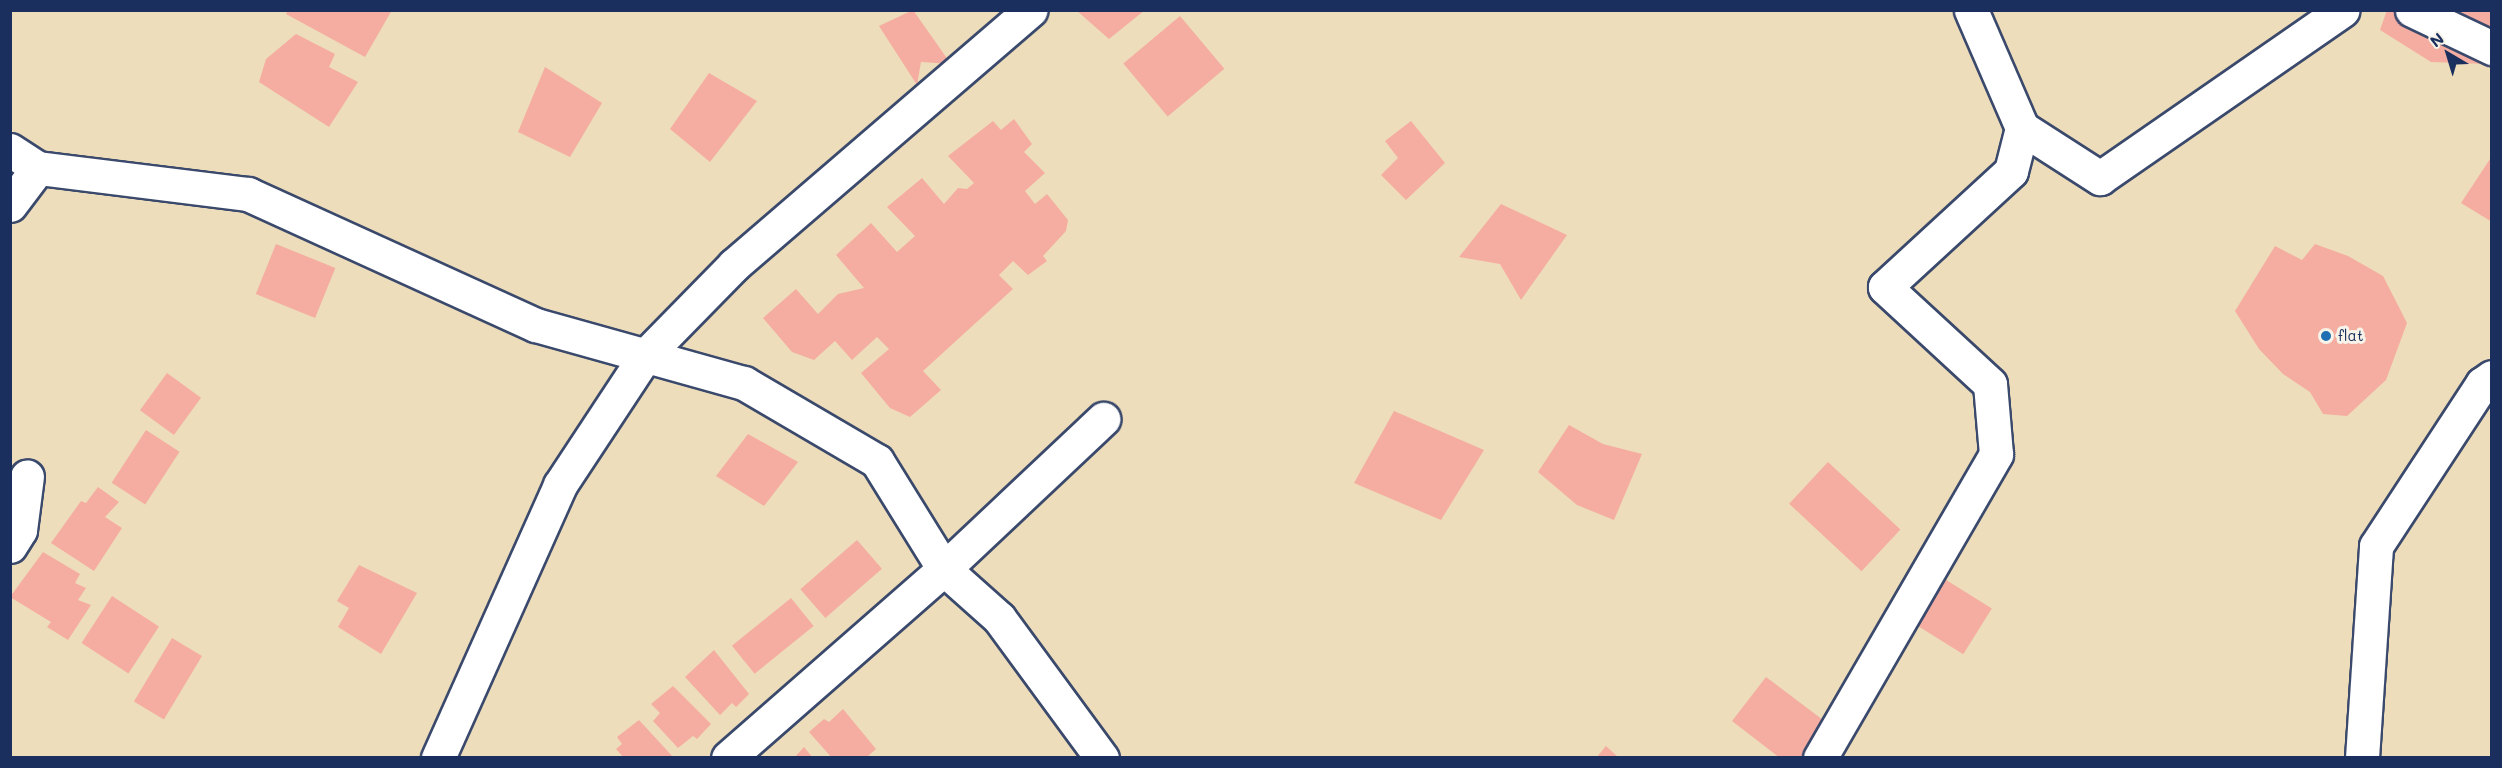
<!DOCTYPE html>
<style>
body{margin:0}
#map{position:relative;width:2502px;height:768px;overflow:hidden;background:#edddba;font-family:Mali,sans-serif}
div>[style]{position:absolute}
.building>*{inset:0;background:#f5ada2;transform-origin:0 0}
.roads{filter:drop-shadow(2px 0 #3a496c) drop-shadow(-2px 0 #3a496c) drop-shadow(0 2px #3a496c) drop-shadow(0 -2px #3a496c)}
.minor>*{height:33px;margin:-16.5px;padding:0 16.5px;transform-origin:16.5px;border-radius:16.5px;background:#fff}
.dots>*{width:16px;height:16px;translate:-50% -50%;box-sizing:border-box;border:3px solid #f7f3e8;border-radius:50%}
span{translate:-50% -50%;white-space:nowrap;text-align:center;line-height:1.15;-webkit-text-stroke:6px #f7f3e8;paint-order:stroke}
.poi-label{font-size:15px;color:#1b2f5e}
.left{translate:0 -50%;text-align:left}
.frame{position:absolute;inset:0;border:12px solid #1b2f5e;pointer-events:none}
.north{position:absolute;left:2418px;top:24px;width:60px;height:60px;-webkit-text-stroke:4px #f7f3e8;paint-order:stroke;rotate:322deg;font-size:16px;font-weight:700;line-height:24px;text-align:center;color:#1b2f5e}
.north::after{content:'';display:block;margin:auto;width:21px;height:27px;background:#1b2f5e;clip-path:polygon(50% 0,100% 100%,50% 72%,0 100%)}
</style>
<div id="map">
<div class="building">
<div style="clip-path:polygon(288px 10px,392px 10px,365px 57px,286px 14px)"></div>
<div style="clip-path:polygon(913px 10px,951px 64px,921px 62px,917px 85px,879px 26px)"></div>
<div style="clip-path:polygon(1076px 10px,1145px 10px,1109px 39px)"></div>
<div style="clip-path:polygon(2387px 10px,2492px 10px,2488px 64px,2431px 62px,2380px 30px)"></div>
<div style="left:1180px;top:16px;width:69px;height:74px;rotate:50deg"></div>
<div style="clip-path:polygon(296px 34px,335px 54px,329px 67px,358px 82px,329px 127px,259px 82px,266px 59px)"></div>
<div style="clip-path:polygon(545px 67px,602px 103px,570px 157px,518px 132px)"></div>
<div style="clip-path:polygon(709px 73px,757px 101px,710px 162px,670px 129px)"></div>
<div style="clip-path:polygon(1014px 119px,1032px 144px,1024px 152px,1045px 173px,1025px 191px,1035px 204px,1047px 194px,1068px 220px,1066px 231px,1043px 256px,1047px 261px,1028px 275px,1013px 261px,999px 275px,1013px 289px,923px 371px,941px 390px,910px 417px,890px 408px,861px 373px,889px 349px,877px 337px,852px 360px,835px 341px,814px 360px,792px 352px,763px 318px,796px 289px,818px 314px,838px 294px,864px 288px,836px 255px,871px 223px,897px 252px,915px 236px,887px 207px,922px 178px,944px 204px,958px 188px,967px 189px,974px 183px,948px 156px,993px 121px,1001px 130px)"></div>
<div style="clip-path:polygon(1411px 121px,1445px 163px,1406px 200px,1381px 175px,1398px 158px,1385px 141px)"></div>
<div style="clip-path:polygon(2492px 156px,2492px 222px,2461px 203px)"></div>
<div style="clip-path:polygon(1501px 204px,1567px 235px,1521px 300px,1500px 264px,1459px 257px)"></div>
<div style="left:276px;top:244px;width:64px;height:54px;rotate:22deg"></div>
<div style="clip-path:polygon(2315px 244px,2348px 256px,2383px 276px,2407px 323px,2386px 380px,2347px 416px,2323px 414px,2310px 392px,2283px 374px,2259px 349px,2235px 311px,2275px 246px,2302px 260px)"></div>
<div style="left:167px;top:373px;width:42px;height:46px;rotate:36deg"></div>
<div style="clip-path:polygon(1394px 411px,1484px 450px,1441px 520px,1354px 483px)"></div>
<div style="clip-path:polygon(1569px 425px,1603px 444px,1642px 454px,1614px 520px,1577px 505px,1538px 472px)"></div>
<div style="left:146px;top:430px;width:40px;height:63px;rotate:33deg"></div>
<div style="clip-path:polygon(748px 434px,798px 462px,764px 506px,716px 476px)"></div>
<div style="left:1828px;top:462px;width:99px;height:57px;rotate:43deg"></div>
<div style="clip-path:polygon(98px 487px,119px 502px,105px 517px,122px 528px,94px 571px,51px 543px,81px 501px,86px 503px)"></div>
<div style="left:857px;top:540px;width:38px;height:75px;rotate:49deg"></div>
<div style="clip-path:polygon(43px 552px,80px 574px,75px 583px,86px 588px,78px 600px,91px 605px,68px 640px,47px 627px,51px 622px,10px 597px)"></div>
<div style="clip-path:polygon(359px 565px,417px 593px,381px 654px,338px 627px,349px 608px,337px 601px)"></div>
<div style="left:1935px;top:573px;width:67px;height:54px;rotate:32deg"></div>
<div style="left:112px;top:596px;width:56px;height:56px;rotate:33deg"></div>
<div style="left:791px;top:598px;width:36px;height:76px;rotate:51deg"></div>
<div style="left:172px;top:638px;width:35px;height:74px;rotate:31deg"></div>
<div style="clip-path:polygon(714px 650px,749px 694px,736px 707px,732px 703px,720px 715px,685px 677px)"></div>
<div style="clip-path:polygon(1766px 677px,1827px 723px,1801px 758px,1780px 758px,1732px 721px)"></div>
<div style="clip-path:polygon(673px 686px,711px 724px,697px 739px,693px 736px,678px 748px,653px 721px,660px 713px,651px 704px)"></div>
<div style="clip-path:polygon(843px 709px,876px 749px,866px 758px,832px 758px,809px 732px,824px 719px,829px 722px)"></div>
<div style="clip-path:polygon(639px 720px,674px 758px,624px 758px,616px 749px,622px 744px,617px 737px)"></div>
<div style="clip-path:polygon(1606px 746px,1619px 758px,1596px 758px)"></div>
<div style="clip-path:polygon(804px 747px,813px 758px,794px 758px)"></div>
</div>
<div class="roads">
<div class="minor">
<div style="left:1971px;top:10px;width:129px;rotate:66.6deg"></div>
<div style="left:2412px;top:10px;width:89px;rotate:25.4deg"></div>
<div style="left:10px;top:150px;width:33px;rotate:33deg"></div>
<div style="left:38px;top:168px;width:212px;rotate:7.1deg"></div>
<div style="left:248px;top:194px;width:316px;rotate:24.5deg"></div>
<div style="left:536px;top:325px;width:216px;rotate:15.6deg"></div>
<div style="left:744px;top:383px;width:154px;rotate:30.4deg"></div>
<div style="left:877px;top:461px;width:127px;rotate:58.2deg"></div>
<div style="left:944px;top:569px;width:74px;rotate:41.7deg"></div>
<div style="left:999px;top:618px;width:174px;rotate:53.7deg"></div>
<div style="left:10px;top:205px;width:46px;rotate:-52.9deg"></div>
<div style="left:10px;top:546px;width:19px;rotate:-58deg"></div>
<div style="left:20px;top:530px;width:54px;rotate:-82.6deg"></div>
<div style="left:438px;top:758px;width:299px;rotate:-65.9deg"></div>
<div style="left:560px;top:485px;width:154px;rotate:-56.6deg"></div>
<div style="left:645px;top:356px;width:127px;rotate:-45.6deg"></div>
<div style="left:734px;top:265px;width:391px;rotate:-40.7deg"></div>
<div style="left:728px;top:758px;width:287px;rotate:-41.2deg"></div>
<div style="left:944px;top:569px;width:219px;rotate:-43.3deg"></div>
<div style="left:1820px;top:758px;width:351px;rotate:-59.9deg"></div>
<div style="left:1996px;top:454px;width:70px;rotate:-94.9deg"></div>
<div style="left:1990px;top:384px;width:143px;rotate:-137.3deg"></div>
<div style="left:1885px;top:287px;width:171px;rotate:-42.6deg"></div>
<div style="left:2011px;top:171px;width:44px;rotate:-75.7deg"></div>
<div style="left:2022px;top:128px;width:93px;rotate:32.7deg"></div>
<div style="left:2100px;top:178px;width:295px;rotate:-34.7deg"></div>
<div style="left:2362px;top:758px;width:212px;rotate:-86.2deg"></div>
<div style="left:2376px;top:546px;width:194px;rotate:-56.8deg"></div>
<div style="left:2482px;top:384px;width:12px;rotate:-35deg"></div>
</div>
</div>
<div class="dots">
<div style="left:2326px;top:336px;background:#1f6fb2"></div>
</div>
<div class="poi-label">
<span class="left" style="left:2338px;top:336px">flat</span>
</div>
<div class="frame"></div>
<div class="north">N</div>
</div>
